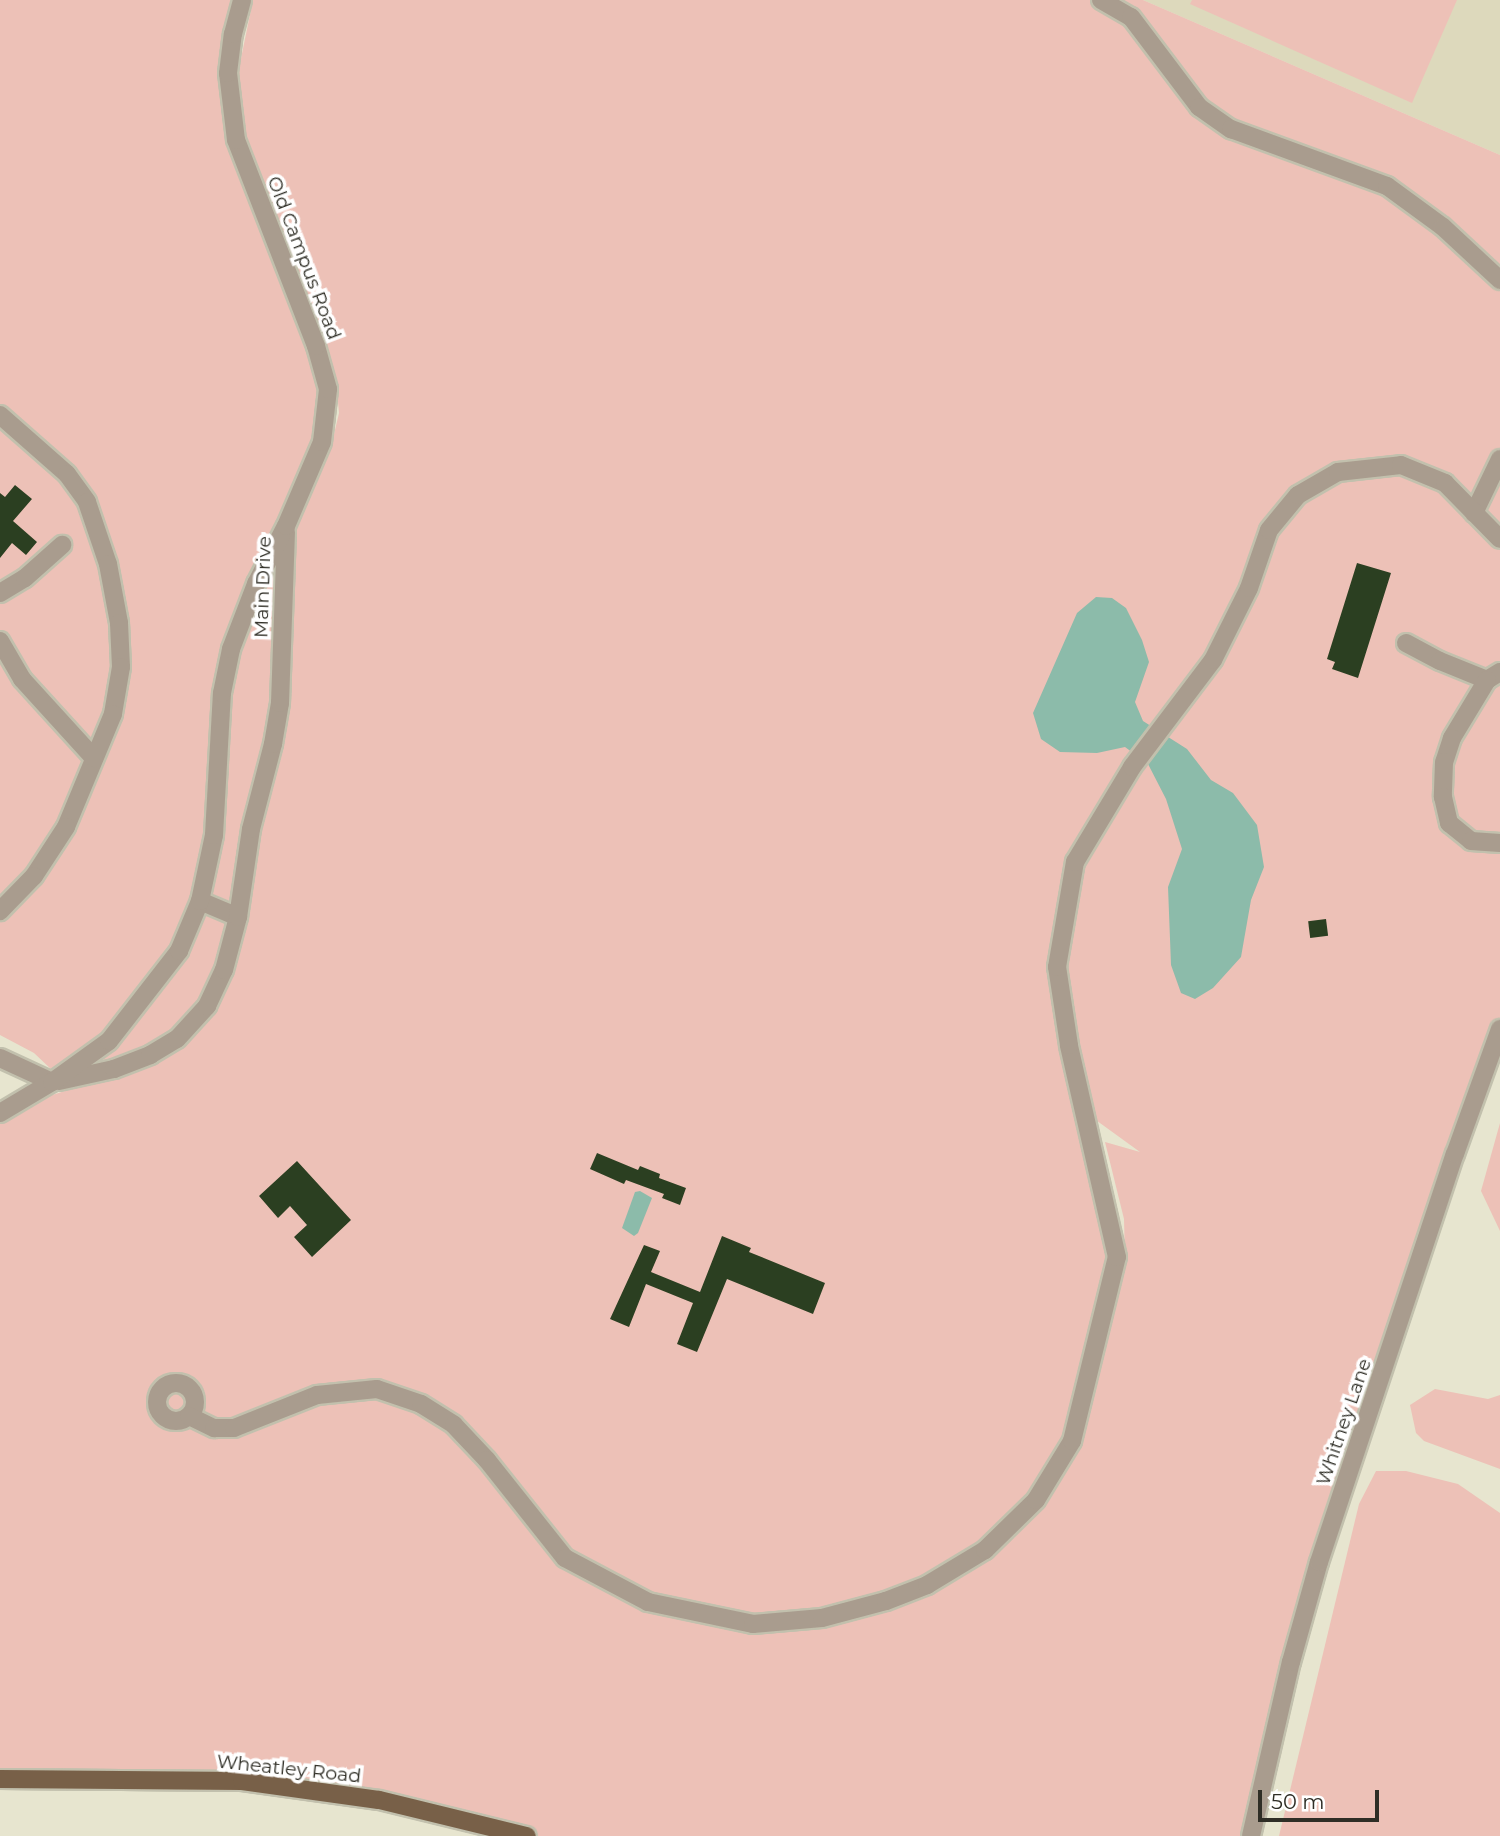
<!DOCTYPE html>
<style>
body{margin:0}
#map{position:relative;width:1500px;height:1836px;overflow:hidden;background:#e7e5cf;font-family:Montserrat,sans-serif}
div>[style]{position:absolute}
.built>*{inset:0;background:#ddd9bc}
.green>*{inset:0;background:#edc1b7}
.water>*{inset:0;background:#8cbbaa}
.building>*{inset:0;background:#2b3f21;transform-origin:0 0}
.roads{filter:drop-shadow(2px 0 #c2c0ad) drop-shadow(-2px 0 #c2c0ad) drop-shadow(0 2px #c2c0ad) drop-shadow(0 -2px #c2c0ad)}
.minor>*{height:18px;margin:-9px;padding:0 9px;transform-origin:9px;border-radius:9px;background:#a99c8e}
.minor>.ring{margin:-9px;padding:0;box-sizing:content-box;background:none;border:18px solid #a99c8e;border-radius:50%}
.major>*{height:18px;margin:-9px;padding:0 9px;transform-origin:9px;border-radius:9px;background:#786048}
span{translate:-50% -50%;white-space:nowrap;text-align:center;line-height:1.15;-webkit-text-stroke:7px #fff;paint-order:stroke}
.street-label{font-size:19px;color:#2f2e26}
.scale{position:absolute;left:1258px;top:1790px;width:121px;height:32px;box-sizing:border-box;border:4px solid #2f2e26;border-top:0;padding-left:9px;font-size:21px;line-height:24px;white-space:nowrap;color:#2f2e26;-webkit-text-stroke:5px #fff;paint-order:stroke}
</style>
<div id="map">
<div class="built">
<div style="clip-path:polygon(1143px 0,1500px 0,1500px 155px)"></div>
</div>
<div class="green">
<div style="clip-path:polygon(0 0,234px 0,224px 32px,219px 71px,223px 119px,230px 146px,308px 345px,320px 386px,314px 437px,231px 633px,211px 810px,194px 903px,176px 945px,149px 975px,109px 1032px,53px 1071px,34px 1053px,0 1035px)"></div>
<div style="clip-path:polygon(evenodd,253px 0,1143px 0,1500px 155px,1500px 1029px,1385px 1367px,1248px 1836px,521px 1836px,310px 1789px,0 1779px,0 1124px,46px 1097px,112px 1076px,211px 1013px,249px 876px,293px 536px,331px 447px,339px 413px,336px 379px,325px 341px,246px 137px,241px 113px,238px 73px,253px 0,1082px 1110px,1140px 1152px,1105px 1142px,1124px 1219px,1125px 1259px,1079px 1441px,1044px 1505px,1014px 1538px,981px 1548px,1033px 1498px,1066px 1441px,1117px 1257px,1082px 1110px)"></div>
<div style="clip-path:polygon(1192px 0,1457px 0,1412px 103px,1190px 4px)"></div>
<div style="clip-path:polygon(281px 543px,270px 724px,236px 900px,229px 904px,218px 902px,210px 891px,230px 674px)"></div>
<div style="clip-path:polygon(205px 914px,227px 922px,230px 927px,208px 995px,162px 1045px,72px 1075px)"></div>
<div style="clip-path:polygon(1500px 1123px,1500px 1231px,1481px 1191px)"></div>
<div style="clip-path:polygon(1435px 1389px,1488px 1399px,1500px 1395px,1500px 1469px,1424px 1441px,1416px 1433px,1410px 1405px)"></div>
<div style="clip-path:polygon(1376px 1471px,1406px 1471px,1458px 1484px,1500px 1513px,1500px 1836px,1279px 1836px,1359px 1504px)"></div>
</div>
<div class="water">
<div style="clip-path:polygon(1096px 597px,1112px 598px,1126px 608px,1142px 640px,1149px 662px,1135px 702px,1143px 721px,1187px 749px,1211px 780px,1233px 793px,1257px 825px,1264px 867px,1251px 900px,1241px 957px,1213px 988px,1195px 999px,1181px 993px,1171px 965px,1168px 887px,1182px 849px,1166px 799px,1148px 764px,1125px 747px,1097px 753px,1060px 752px,1041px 739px,1033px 713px,1077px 613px)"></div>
<div style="clip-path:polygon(640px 1191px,652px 1198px,638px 1233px,634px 1236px,622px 1228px,635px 1192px)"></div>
</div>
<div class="building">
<div style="clip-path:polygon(15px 485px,32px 499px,13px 521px,37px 542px,26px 555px,12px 543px,0 558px,0 493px,5px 497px)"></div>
<div style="clip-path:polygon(1357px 563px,1391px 573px,1358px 678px,1332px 669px,1335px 662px,1327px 659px)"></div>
<div style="left:1326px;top:919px;width:17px;height:18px;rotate:83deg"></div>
<div style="clip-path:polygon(597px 1153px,638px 1170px,640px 1166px,660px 1174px,659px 1178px,686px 1188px,680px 1205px,662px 1198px,664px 1194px,626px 1180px,624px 1184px,590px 1169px)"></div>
<div style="clip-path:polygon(297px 1161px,351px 1220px,312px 1257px,294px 1237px,307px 1225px,290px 1206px,278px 1218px,259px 1196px)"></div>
<div style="clip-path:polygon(722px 1236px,751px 1248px,749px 1252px,825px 1283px,813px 1314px,727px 1279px,697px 1352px,677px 1344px,693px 1303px,646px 1284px,629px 1327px,610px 1319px,644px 1245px,660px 1251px,651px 1272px,700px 1292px)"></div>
</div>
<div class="roads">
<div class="minor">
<div style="left:1101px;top:0;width:34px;rotate:30deg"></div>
<div style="left:1131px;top:17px;width:113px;rotate:52.9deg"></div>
<div style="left:1199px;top:107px;width:39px;rotate:35deg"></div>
<div style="left:1231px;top:129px;width:166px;rotate:20.1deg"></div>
<div style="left:1387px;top:186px;width:69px;rotate:36.2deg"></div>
<div style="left:1443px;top:227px;width:78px;rotate:42.9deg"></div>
<div style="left:0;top:415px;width:89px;rotate:41.4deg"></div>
<div style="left:67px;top:474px;width:34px;rotate:54deg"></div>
<div style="left:87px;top:502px;width:65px;rotate:71.3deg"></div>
<div style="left:108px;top:564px;width:60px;rotate:79.4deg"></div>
<div style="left:119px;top:623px;width:44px;rotate:87.4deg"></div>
<div style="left:121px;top:667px;width:48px;rotate:99.7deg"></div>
<div style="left:113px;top:714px;width:122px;rotate:112.6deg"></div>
<div style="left:66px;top:827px;width:59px;rotate:123.1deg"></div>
<div style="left:34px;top:876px;width:49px;rotate:134.2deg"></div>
<div style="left:1474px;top:513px;width:60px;rotate:-64.3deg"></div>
<div style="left:0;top:593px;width:29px;rotate:-31deg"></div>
<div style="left:25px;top:578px;width:50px;rotate:-41.7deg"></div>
<div style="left:0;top:641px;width:44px;rotate:59.9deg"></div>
<div style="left:22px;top:679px;width:107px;rotate:47.7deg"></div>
<div style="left:1406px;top:643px;width:38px;rotate:28deg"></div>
<div style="left:1440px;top:661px;width:51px;rotate:22deg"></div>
<div style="left:1487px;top:680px;width:15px;rotate:-32deg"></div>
<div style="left:1487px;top:680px;width:68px;rotate:121.1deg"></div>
<div style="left:1452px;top:738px;width:25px;rotate:108deg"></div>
<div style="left:1444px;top:762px;width:35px;rotate:92deg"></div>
<div style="left:1443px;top:797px;width:27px;rotate:77deg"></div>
<div style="left:1449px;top:823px;width:28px;rotate:39deg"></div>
<div style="left:1471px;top:841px;width:29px;rotate:4deg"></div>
<div style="left:200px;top:901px;width:41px;rotate:22.8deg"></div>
<div style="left:0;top:1058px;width:57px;rotate:24.8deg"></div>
<div style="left:59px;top:1081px;width:56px;rotate:-12.3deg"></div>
<div style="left:114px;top:1069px;width:39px;rotate:-21deg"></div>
<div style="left:150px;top:1055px;width:31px;rotate:-31deg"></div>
<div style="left:177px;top:1039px;width:45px;rotate:-47.7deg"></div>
<div style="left:207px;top:1006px;width:40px;rotate:-65deg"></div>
<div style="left:224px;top:970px;width:55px;rotate:-75.2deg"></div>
<div style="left:238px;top:917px;width:89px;rotate:-81.6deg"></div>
<div style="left:251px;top:829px;width:88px;rotate:-75.5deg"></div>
<div style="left:273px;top:744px;width:42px;rotate:-80.3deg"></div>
<div style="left:280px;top:703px;width:171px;rotate:-88deg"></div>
<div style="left:0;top:1113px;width:61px;rotate:-30.8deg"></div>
<div style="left:52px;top:1082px;width:70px;rotate:-35.7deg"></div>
<div style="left:109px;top:1041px;width:114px;rotate:-52.1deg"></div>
<div style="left:179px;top:951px;width:54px;rotate:-67.2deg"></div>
<div style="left:200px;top:901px;width:67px;rotate:-78deg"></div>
<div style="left:214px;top:835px;width:142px;rotate:-86.8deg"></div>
<div style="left:222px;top:693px;width:45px;rotate:-78.4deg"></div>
<div style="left:231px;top:649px;width:70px;rotate:-69deg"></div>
<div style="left:256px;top:584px;width:65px;rotate:-62.7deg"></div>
<div style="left:286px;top:526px;width:91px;rotate:-66.8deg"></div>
<div style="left:322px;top:442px;width:53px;rotate:-83.5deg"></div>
<div style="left:328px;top:389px;width:45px;rotate:-105.6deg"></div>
<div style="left:316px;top:346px;width:221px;rotate:-111.2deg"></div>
<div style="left:236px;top:140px;width:67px;rotate:-96.8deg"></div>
<div style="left:228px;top:73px;width:39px;rotate:-83deg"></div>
<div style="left:233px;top:34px;width:35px;rotate:-75deg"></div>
<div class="ring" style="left:157px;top:1383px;width:20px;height:20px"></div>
<div style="left:189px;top:1416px;width:28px;rotate:26deg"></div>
<div style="left:214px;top:1428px;width:20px"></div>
<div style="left:234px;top:1428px;width:89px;rotate:-21.7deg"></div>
<div style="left:317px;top:1395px;width:60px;rotate:-5.7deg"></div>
<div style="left:377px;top:1389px;width:46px;rotate:18.8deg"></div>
<div style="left:421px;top:1404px;width:39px;rotate:32deg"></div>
<div style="left:454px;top:1425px;width:48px;rotate:46.7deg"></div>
<div style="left:487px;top:1460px;width:125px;rotate:51.5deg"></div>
<div style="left:565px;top:1558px;width:94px;rotate:27.9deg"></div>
<div style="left:648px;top:1602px;width:107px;rotate:11.8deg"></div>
<div style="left:753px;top:1624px;width:69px;rotate:-5deg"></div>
<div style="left:822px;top:1618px;width:66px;rotate:-14.9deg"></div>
<div style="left:886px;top:1601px;width:44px;rotate:-21.3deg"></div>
<div style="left:927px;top:1585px;width:68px;rotate:-31.1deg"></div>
<div style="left:985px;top:1550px;width:71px;rotate:-44.4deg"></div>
<div style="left:1036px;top:1500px;width:69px;rotate:-58.6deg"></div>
<div style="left:1072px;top:1441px;width:189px;rotate:-76.3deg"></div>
<div style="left:1117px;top:1257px;width:217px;rotate:-102.8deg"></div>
<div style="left:1069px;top:1045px;width:79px;rotate:-98.7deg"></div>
<div style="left:1057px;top:967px;width:107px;rotate:-80.3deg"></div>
<div style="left:1075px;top:862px;width:111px;rotate:-59deg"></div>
<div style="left:1132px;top:767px;width:134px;rotate:-52.9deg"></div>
<div style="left:1213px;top:660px;width:80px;rotate:-63.4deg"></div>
<div style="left:1249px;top:588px;width:61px;rotate:-71deg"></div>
<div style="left:1269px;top:530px;width:45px;rotate:-50.4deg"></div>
<div style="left:1298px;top:495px;width:46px;rotate:-29.9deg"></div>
<div style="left:1338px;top:472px;width:63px;rotate:-6.3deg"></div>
<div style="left:1401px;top:465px;width:48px;rotate:22.2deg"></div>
<div style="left:1445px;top:483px;width:78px;rotate:45.5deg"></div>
<div style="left:1251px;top:1836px;width:179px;rotate:-77.1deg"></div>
<div style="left:1291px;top:1662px;width:104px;rotate:-74.4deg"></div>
<div style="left:1319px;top:1562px;width:430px;rotate:-71.6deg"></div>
<div style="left:1455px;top:1154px;width:133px;rotate:-70.2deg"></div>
</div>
<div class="major">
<div style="left:0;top:1779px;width:242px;rotate:0.5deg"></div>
<div style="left:242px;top:1781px;width:138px;rotate:7.9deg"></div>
<div style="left:379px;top:1800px;width:152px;rotate:13.7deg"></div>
</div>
</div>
<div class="street-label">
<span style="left:304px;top:258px;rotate:69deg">Old Campus Road</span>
<span style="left:263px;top:587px;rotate:-88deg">Main Drive</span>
<span style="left:1344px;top:1422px;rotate:-71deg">Whitney Lane</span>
<span style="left:289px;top:1769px;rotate:6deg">Wheatley Road</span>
</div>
<div class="scale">50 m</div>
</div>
